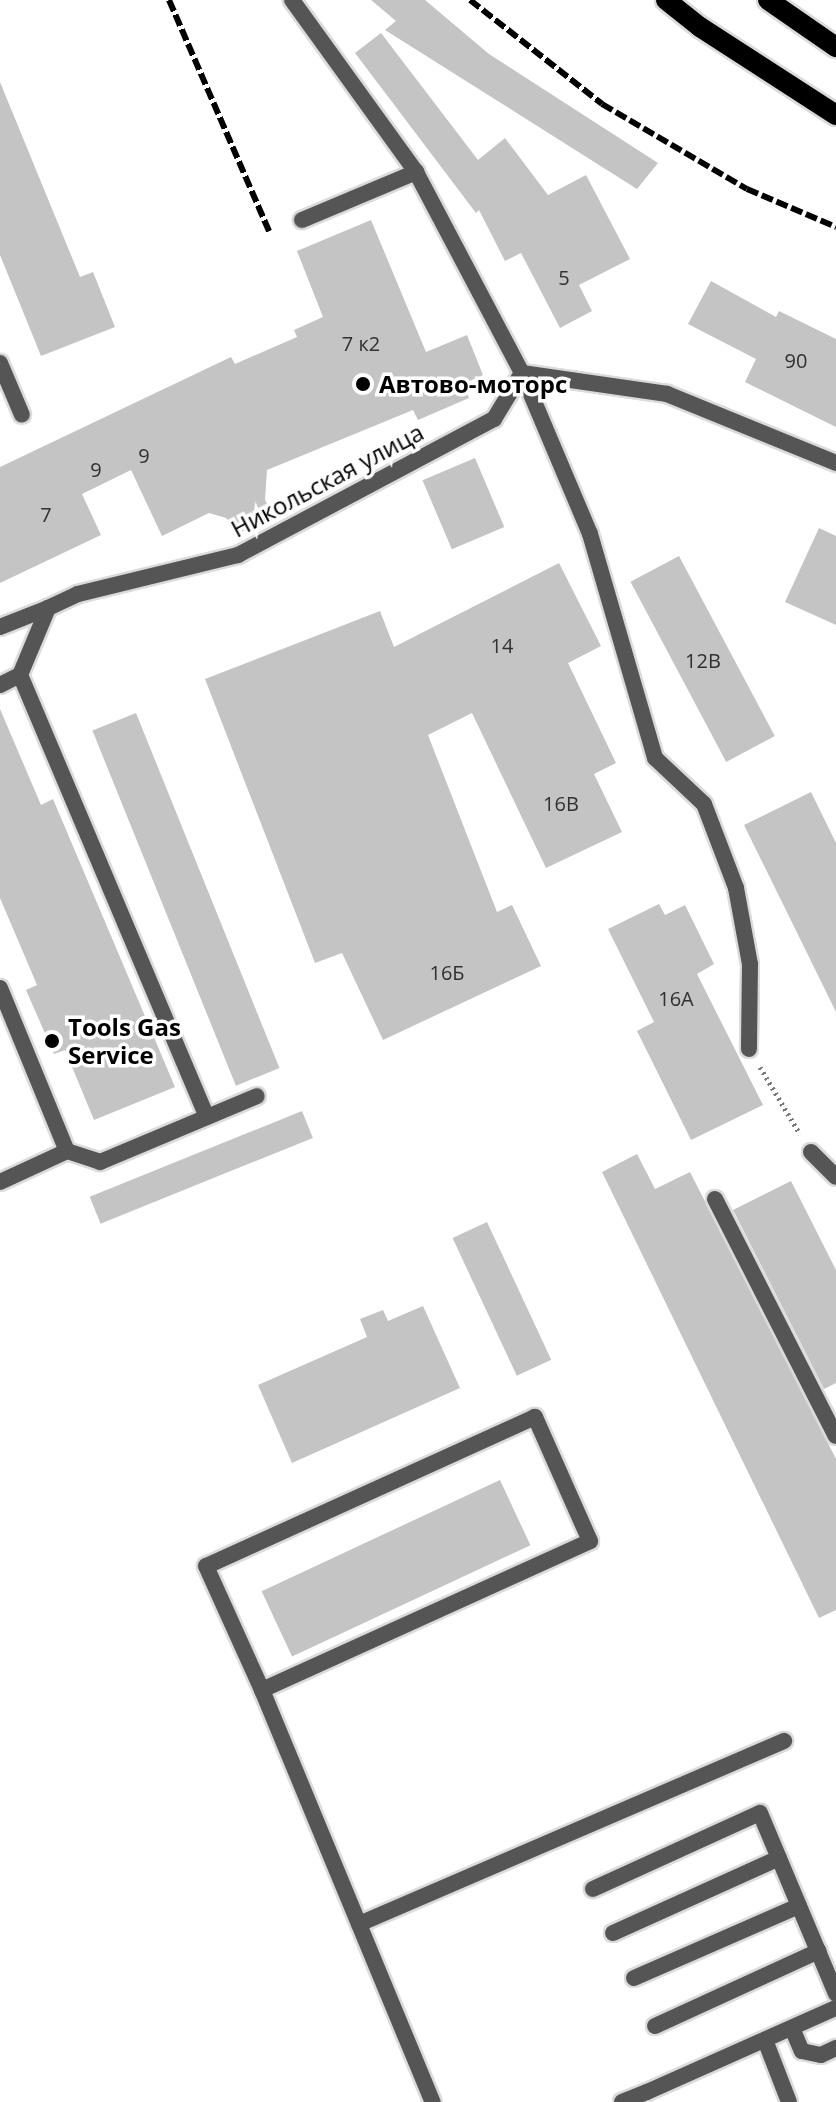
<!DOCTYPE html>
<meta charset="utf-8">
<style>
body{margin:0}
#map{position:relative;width:836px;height:2102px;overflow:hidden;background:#fff;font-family:"Open Sans",sans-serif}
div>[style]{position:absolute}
.building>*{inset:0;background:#c4c4c4;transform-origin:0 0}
.path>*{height:5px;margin-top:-2.5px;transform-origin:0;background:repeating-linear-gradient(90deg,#777 0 2px,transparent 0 6px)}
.roads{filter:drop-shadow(2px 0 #dbdbdb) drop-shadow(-2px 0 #dbdbdb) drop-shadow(0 2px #dbdbdb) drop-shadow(0 -2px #dbdbdb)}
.lane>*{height:16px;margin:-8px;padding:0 8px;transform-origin:8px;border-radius:8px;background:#555}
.street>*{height:16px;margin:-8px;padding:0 8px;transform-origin:8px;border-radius:8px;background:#555}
.primary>*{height:20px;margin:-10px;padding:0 10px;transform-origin:10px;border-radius:10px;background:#000}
.rail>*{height:6px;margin-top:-3px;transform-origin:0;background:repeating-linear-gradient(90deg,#000 0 12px,transparent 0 16px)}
.dots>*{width:22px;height:22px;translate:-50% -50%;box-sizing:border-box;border:4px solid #fff;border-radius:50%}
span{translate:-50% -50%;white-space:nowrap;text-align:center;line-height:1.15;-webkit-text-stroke:7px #fff;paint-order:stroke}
.number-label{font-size:20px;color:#313131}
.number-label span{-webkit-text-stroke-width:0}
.poi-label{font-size:24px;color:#000;font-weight:700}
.left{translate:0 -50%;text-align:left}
.street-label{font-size:24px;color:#000}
</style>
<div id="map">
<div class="building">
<div style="clip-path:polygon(371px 0,425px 0,489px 54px,658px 163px,637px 189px,385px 30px,396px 21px)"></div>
<div style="clip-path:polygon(381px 33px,478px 160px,505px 138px,548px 195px,586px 175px,630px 259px,579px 285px,592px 311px,560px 328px,521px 253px,505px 261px,479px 210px,476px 213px,355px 53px)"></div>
<div style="clip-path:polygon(0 82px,80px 277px,93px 272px,115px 327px,41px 356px,0 255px)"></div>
<div style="clip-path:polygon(371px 220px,426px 352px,467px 335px,483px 375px,463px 384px,469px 398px,418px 420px,413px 410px,267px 470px,265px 500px,274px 515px,240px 533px,226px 518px,209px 513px,162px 536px,131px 470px,82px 494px,101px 535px,0 583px,0 467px,231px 357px,235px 364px,297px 337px,294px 330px,323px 317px,297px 251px)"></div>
<div style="clip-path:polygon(711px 281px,776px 317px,779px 311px,836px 339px,836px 427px,745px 382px,756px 359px,688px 324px)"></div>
<div style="left:475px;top:458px;width:75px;height:57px;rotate:67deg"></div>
<div style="clip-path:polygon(819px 528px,836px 536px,836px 625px,785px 602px)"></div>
<div style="left:679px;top:556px;width:204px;height:55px;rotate:62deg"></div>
<div style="clip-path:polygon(559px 563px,601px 646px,568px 663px,616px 763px,594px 774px,622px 832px,546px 868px,472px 713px,428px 735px,497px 912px,512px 905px,541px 966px,383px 1040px,342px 953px,315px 963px,205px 679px,380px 611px,394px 647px)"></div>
<div style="clip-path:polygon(0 709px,41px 805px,53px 799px,175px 1087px,94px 1120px,65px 1050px,54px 1054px,26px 990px,37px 985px,0 898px)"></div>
<div style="left:136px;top:713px;width:383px;height:47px;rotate:68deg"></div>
<div style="clip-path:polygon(811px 792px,836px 843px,836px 1012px,744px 825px)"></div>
<div style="clip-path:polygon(659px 904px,665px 915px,685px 905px,714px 964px,697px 974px,763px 1105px,691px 1140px,637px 1031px,654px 1022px,608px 929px)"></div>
<div style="left:302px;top:1111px;width:29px;height:229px;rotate:68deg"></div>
<div style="clip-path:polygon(637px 1154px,655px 1189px,690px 1172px,836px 1459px,836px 1610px,819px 1618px,602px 1172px)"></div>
<div style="clip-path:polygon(791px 1181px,836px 1270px,836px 1383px,824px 1389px,733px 1210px)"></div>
<div style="left:487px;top:1222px;width:152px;height:38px;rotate:65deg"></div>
<div style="clip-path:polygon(423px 1306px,460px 1388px,292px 1463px,258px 1385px,367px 1337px,360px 1319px,383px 1310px,388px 1321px)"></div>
<div style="left:500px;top:1480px;width:72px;height:263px;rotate:65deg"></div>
</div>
<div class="path">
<div style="left:760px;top:1067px;width:78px;rotate:59.2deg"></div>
</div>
<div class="roads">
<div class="lane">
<div style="left:292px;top:0;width:212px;rotate:54.2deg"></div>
<div style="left:416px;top:172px;width:227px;rotate:62.2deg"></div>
<div style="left:522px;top:373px;width:175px;rotate:67.1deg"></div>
<div style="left:590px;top:534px;width:233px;rotate:73.8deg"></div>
<div style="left:655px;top:758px;width:67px;rotate:43.2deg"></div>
<div style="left:704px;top:804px;width:90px;rotate:69.1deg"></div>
<div style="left:736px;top:888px;width:77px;rotate:79.6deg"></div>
<div style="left:750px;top:964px;width:85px;rotate:90.7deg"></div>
<div style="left:302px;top:220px;width:124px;rotate:-22.8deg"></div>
<div style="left:0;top:363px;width:56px;rotate:67.1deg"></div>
<div style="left:522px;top:373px;width:147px;rotate:8.2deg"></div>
<div style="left:667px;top:394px;width:183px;rotate:22.2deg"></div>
<div style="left:0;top:627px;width:52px;rotate:-21.6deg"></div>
<div style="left:0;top:685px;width:22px;rotate:-27deg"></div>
<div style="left:0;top:988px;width:176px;rotate:67.7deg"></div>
<div style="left:206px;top:1115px;width:478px;rotate:-112.9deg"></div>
<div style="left:20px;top:675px;width:73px;rotate:-67.3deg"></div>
<div style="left:48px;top:608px;width:33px;rotate:-25deg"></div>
<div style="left:78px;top:594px;width:165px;rotate:-13.7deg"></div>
<div style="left:238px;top:555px;width:290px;rotate:-28deg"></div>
<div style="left:494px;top:419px;width:54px;rotate:-58.7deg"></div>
<div style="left:811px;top:1152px;width:35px;rotate:45deg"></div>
<div style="left:0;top:1182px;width:74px;rotate:-24.8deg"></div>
<div style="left:67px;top:1151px;width:35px;rotate:18deg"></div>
<div style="left:100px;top:1162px;width:170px;rotate:-22.8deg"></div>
<div style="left:715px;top:1199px;width:266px;rotate:63deg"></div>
<div style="left:262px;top:1690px;width:360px;rotate:-24.4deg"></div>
<div style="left:590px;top:1541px;width:136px;rotate:-113.9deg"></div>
<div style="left:535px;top:1417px;width:361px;rotate:155.6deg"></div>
<div style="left:206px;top:1566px;width:136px;rotate:65.7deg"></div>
<div style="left:262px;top:1690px;width:446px;rotate:67.5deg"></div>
<div style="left:593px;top:1889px;width:183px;rotate:-24.5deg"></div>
<div style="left:760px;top:1813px;width:196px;rotate:67.2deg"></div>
<div style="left:359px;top:1924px;width:463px;rotate:-23.3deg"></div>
<div style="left:613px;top:1933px;width:182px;rotate:-24.3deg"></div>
<div style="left:634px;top:1978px;width:180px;rotate:-23.6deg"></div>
<div style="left:655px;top:2026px;width:180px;rotate:-24.6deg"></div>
<div style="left:792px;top:2028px;width:25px;rotate:67deg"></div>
<div style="left:802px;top:2051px;width:19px;rotate:12deg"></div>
<div style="left:821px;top:2055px;width:17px;rotate:-25deg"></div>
<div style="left:765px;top:2040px;width:66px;rotate:68.8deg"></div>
<div style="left:622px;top:2102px;width:27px;rotate:-22deg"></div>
</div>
<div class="street">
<div style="left:647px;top:2092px;width:207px;rotate:-24deg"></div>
</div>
<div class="primary">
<div style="left:666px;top:0;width:43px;rotate:38.5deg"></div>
<div style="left:700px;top:27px;width:162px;rotate:32.9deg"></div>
<div style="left:768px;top:0;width:83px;rotate:34.7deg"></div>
</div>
</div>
<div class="rail">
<div style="left:169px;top:0;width:252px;rotate:66.6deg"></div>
<div style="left:470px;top:0;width:168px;rotate:38.2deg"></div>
<div style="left:602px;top:104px;width:168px;rotate:30.4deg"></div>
<div style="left:747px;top:189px;width:97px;rotate:23.1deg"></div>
</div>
<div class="dots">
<div style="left:363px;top:384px;background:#000"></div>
<div style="left:52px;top:1041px;background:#000"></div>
</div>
<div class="number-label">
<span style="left:564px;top:277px">5</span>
<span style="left:361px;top:343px">7 к2</span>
<span style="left:796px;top:360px">90</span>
<span style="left:144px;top:455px">9</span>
<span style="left:96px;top:469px">9</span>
<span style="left:46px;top:514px">7</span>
<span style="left:502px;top:645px">14</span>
<span style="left:703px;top:660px">12В</span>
<span style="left:561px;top:803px">16В</span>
<span style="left:447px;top:972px">16Б</span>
<span style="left:676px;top:998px">16А</span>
</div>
<div class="poi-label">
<span class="left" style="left:379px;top:384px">Автово-моторс</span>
<span class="left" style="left:68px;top:1041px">Tools Gas<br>Service</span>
</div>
<div class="street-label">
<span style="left:327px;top:480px;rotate:-28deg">Никольская улица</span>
</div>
</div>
